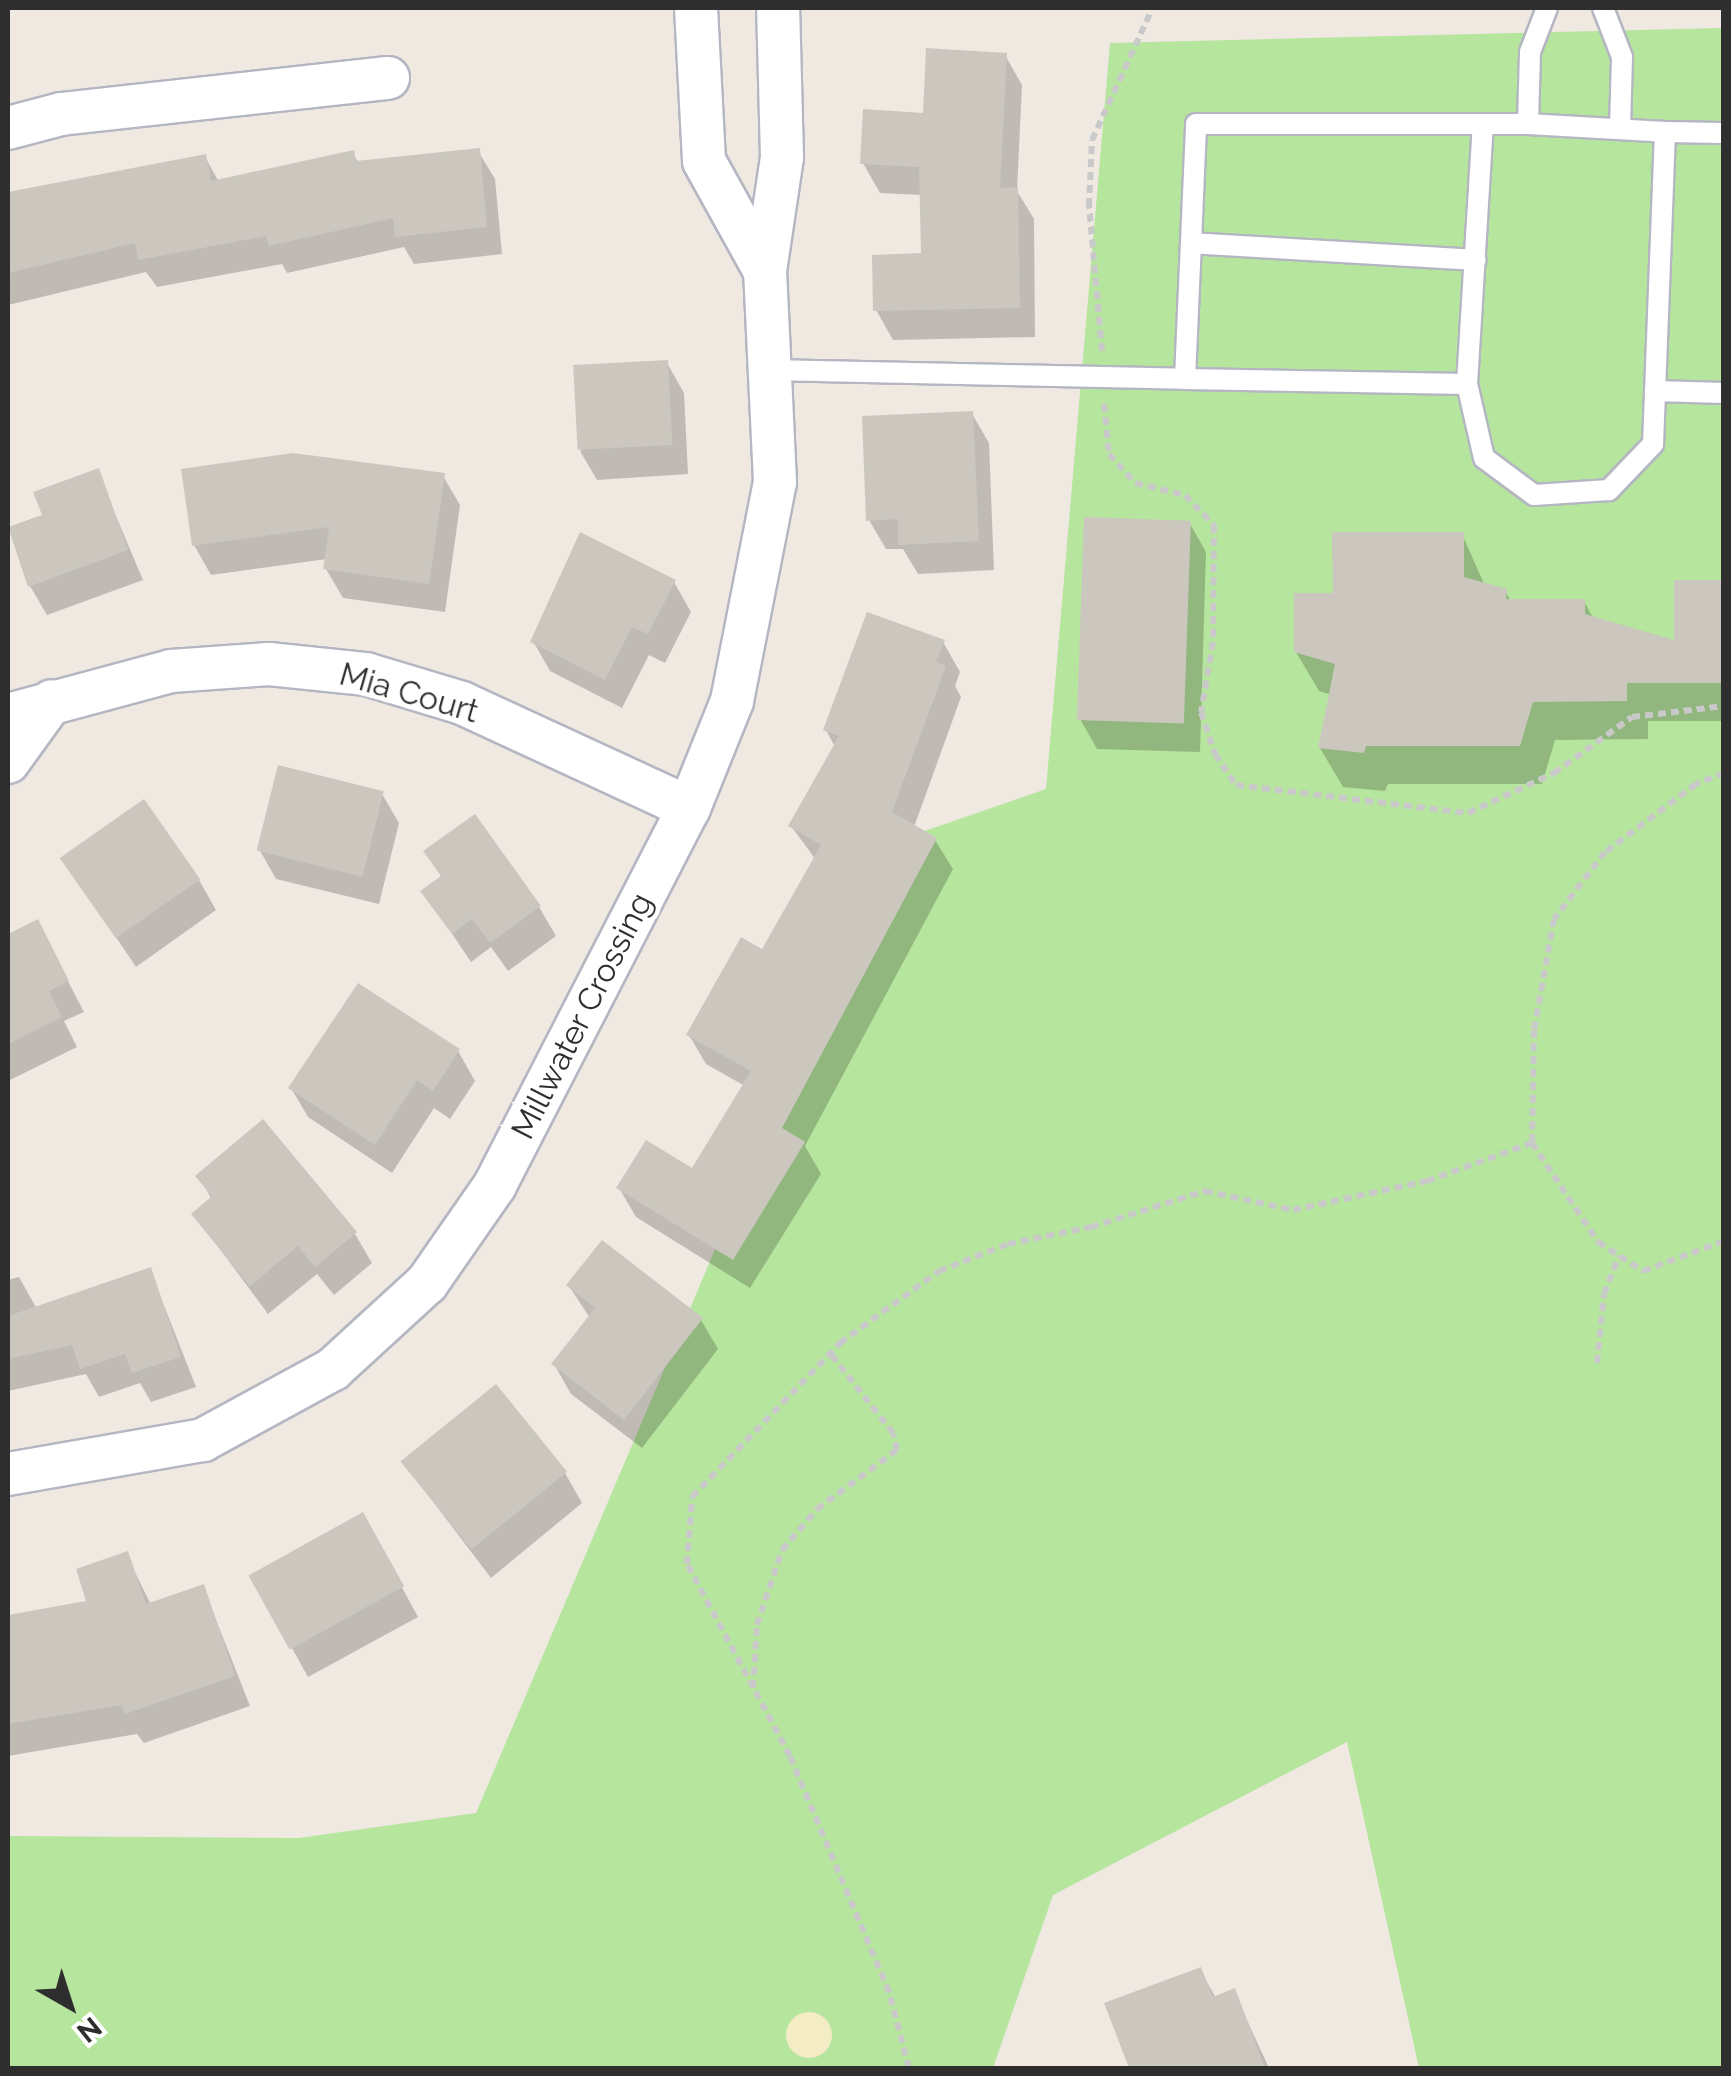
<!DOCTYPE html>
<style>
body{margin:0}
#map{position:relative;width:1731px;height:2076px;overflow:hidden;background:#efe9e1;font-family:Raleway,sans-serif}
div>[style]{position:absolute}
.green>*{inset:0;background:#b6e59e}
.sand>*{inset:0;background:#f3ecc5}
.round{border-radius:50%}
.shadow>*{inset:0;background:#0003}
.building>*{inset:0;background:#cbc7bf;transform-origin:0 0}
.path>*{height:6px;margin-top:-3px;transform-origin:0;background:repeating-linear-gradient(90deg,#c9c9c9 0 8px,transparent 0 13px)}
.roads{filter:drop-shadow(2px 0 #b4b7c1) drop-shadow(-2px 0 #b4b7c1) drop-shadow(0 2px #b4b7c1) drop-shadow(0 -2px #b4b7c1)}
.lane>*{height:20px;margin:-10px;padding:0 10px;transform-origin:10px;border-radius:10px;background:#fff}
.street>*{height:42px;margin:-21px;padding:0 21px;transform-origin:21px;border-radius:21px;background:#fff}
span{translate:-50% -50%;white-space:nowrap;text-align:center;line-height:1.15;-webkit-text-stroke:9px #fff;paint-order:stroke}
.street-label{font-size:32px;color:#2e2e2e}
.frame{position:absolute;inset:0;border:10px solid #2e2e2e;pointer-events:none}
.north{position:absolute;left:20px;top:1956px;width:100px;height:100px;-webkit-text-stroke:8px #fff;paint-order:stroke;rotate:141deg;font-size:28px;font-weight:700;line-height:40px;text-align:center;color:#2e2e2e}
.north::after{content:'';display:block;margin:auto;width:35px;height:45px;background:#2e2e2e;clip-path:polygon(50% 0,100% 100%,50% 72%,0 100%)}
</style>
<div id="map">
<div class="green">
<div style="clip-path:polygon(1723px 28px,1723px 2068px,1419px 2068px,1347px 1742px,1053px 1895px,993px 2068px,8px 2068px,8px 1836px,299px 1838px,476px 1813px,887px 844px,1046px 789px,1110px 43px)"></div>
</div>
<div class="sand">
<div class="round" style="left:786px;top:2012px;width:46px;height:46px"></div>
</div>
<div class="shadow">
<div style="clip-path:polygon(1005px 55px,1022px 85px,1017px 191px,1034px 219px,1035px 337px,893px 340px,876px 310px,924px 256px,923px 195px,880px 193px,863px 163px)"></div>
<div style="clip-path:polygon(478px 151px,495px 179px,502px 254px,414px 264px,404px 247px,287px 273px,282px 264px,157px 287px,146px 272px,8px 305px,8px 195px,205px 157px,219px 182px,352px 153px,359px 163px)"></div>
<div style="clip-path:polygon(667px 363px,684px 393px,688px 474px,597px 480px,580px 451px)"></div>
<div style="clip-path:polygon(972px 414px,989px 443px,994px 570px,918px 574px,903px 549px,886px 549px,869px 520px)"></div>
<div style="clip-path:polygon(97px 471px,143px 580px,47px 615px,30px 586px,45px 516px)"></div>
<div style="clip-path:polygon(443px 476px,460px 505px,445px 612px,343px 598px,326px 569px,327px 559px,211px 575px,194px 545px)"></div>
<div style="clip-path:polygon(1189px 522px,1206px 552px,1200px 752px,1097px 749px,1080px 719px)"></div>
<div style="clip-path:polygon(1462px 534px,1485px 586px,1505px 591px,1511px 601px,1584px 601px,1594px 620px,1676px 643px,1724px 588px,1724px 721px,1648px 721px,1648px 739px,1555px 740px,1542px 784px,1388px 784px,1385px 791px,1343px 787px,1320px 748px,1331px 695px,1319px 691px,1296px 652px,1335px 595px)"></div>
<div style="clip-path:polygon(674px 582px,691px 612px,665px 663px,649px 655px,622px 708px,550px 671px,533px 641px)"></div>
<div style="clip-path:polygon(943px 642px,960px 672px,955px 686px,961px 697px,914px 827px,935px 840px,953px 869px,805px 1146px,821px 1174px,750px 1288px,636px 1217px,619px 1188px,693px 1172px,745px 1086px,706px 1064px,689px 1035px,763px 953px,816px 860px,791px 826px,835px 747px,826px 730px)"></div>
<div style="clip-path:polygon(382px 794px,399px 823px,379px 904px,276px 879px,259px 849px)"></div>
<div style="clip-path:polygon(427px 852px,539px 907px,556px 936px,508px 971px,491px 947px,471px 962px,424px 892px,442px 878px)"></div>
<div style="clip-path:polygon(64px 860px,199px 880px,216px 910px,136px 967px)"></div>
<div style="clip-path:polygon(37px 922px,84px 1012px,64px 1021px,77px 1047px,8px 1081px,8px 937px)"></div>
<div style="clip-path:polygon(458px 1051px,475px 1081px,450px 1119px,434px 1108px,392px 1173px,308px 1117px,291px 1088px)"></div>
<div style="clip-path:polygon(199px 1176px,355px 1234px,372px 1263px,334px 1295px,317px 1274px,268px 1314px,194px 1214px,212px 1200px)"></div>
<div style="clip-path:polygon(150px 1270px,196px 1387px,151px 1402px,140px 1383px,99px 1397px,86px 1374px,8px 1391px,8px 1280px,19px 1277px,37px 1309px)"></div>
<div style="clip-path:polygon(569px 1286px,701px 1320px,718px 1349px,642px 1448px,571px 1394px,554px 1364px,590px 1318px)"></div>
<div style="clip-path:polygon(406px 1466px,565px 1473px,582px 1503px,491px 1578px)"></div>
<div style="clip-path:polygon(379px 1545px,418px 1617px,308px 1677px,252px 1576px)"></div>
<div style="clip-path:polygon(126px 1554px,151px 1605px,203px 1587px,250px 1706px,144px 1743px,137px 1734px,8px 1756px,8px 1618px,90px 1603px)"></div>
<div style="clip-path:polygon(1200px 1970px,1216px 1998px,1234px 1992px,1269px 2068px,1131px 2068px,1107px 2005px)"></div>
</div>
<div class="building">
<div style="clip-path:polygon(926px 48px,1007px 53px,1000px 188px,1018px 187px,1020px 308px,873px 311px,872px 255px,921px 253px,919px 167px,860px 164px,863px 109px,923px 113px)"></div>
<div style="clip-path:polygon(480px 148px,487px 227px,395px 237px,393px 218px,269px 246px,266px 236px,138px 260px,135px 243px,8px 273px,8px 192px,206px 154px,211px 181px,354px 150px,356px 161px)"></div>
<div style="left:668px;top:360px;width:85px;height:95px;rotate:87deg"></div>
<div style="clip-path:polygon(973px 411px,979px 541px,898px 545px,898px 519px,866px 521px,862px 416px)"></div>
<div style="clip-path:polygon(293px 453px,445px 473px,429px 584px,323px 569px,329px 527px,192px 546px,181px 469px)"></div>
<div style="clip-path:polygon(99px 468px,128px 550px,28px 587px,8px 527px,42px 515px,33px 492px)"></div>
<div style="left:1084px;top:517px;width:107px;height:203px;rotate:2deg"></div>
<div style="clip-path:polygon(580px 532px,676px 580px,648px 634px,632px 627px,605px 680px,530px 642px)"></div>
<div style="clip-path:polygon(1332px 532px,1464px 532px,1464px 577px,1507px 589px,1506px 599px,1585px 599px,1585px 614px,1674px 640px,1674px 580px,1724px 580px,1724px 683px,1627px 683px,1627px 701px,1533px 702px,1520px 746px,1366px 746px,1364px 753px,1318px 748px,1335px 664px,1294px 652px,1294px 593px,1333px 593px)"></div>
<div style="clip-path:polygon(867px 612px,945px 640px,936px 662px,946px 666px,892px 812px,937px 838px,782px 1128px,805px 1142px,733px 1260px,616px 1188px,646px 1140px,692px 1168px,751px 1071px,686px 1035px,741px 937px,762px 949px,821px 845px,788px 826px,839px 736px,823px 730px)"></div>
<div style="left:278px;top:765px;width:109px;height:88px;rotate:14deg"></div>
<div style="left:144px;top:799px;width:98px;height:103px;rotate:55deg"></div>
<div style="clip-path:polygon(475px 814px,541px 906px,490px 943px,472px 919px,452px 934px,420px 891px,441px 876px,423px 851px)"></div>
<div style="clip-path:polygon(38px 919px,69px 981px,49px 991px,62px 1017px,8px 1044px,8px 934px)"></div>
<div style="clip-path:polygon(358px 983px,460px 1049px,433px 1091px,417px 1080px,375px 1145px,288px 1088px)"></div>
<div style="clip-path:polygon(263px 1119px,357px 1232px,315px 1267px,298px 1246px,250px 1286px,191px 1214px,212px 1196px,195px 1176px)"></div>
<div style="clip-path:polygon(602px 1240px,703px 1318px,624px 1420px,551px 1364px,595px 1308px,566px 1285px)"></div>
<div style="clip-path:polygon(151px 1267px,181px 1357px,132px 1373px,125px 1354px,80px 1369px,72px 1345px,8px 1359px,8px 1316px)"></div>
<div style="left:496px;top:1384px;width:113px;height:123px;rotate:51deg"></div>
<div style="left:363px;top:1512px;width:85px;height:131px;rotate:61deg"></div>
<div style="clip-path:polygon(128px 1551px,146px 1604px,204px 1584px,235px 1676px,125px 1714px,121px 1705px,8px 1724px,8px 1615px,86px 1601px,76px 1569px)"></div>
<div style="clip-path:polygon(1201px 1967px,1213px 1997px,1235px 1988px,1265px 2068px,1129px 2068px,1104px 2003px)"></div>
</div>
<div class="path">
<div style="left:1102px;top:351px;width:146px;rotate:-95.1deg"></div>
<div style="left:1089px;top:206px;width:66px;rotate:-87.4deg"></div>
<div style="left:1092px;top:140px;width:142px;rotate:-65.4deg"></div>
<div style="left:1104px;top:404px;width:50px;rotate:84.3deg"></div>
<div style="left:1109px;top:454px;width:39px;rotate:48deg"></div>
<div style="left:1135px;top:483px;width:51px;rotate:13.5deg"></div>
<div style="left:1185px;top:495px;width:42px;rotate:46deg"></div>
<div style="left:1214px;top:525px;width:117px;rotate:90.5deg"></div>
<div style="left:1213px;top:642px;width:71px;rotate:99.7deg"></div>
<div style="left:1201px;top:712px;width:44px;rotate:71.6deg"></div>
<div style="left:1215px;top:754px;width:37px;rotate:56deg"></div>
<div style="left:1236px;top:785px;width:234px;rotate:6.9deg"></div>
<div style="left:1468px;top:813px;width:95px;rotate:-24.9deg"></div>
<div style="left:1554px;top:773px;width:96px;rotate:-35.7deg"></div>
<div style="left:1632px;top:717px;width:93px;rotate:-6.8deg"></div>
<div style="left:1724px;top:773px;width:30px;rotate:159deg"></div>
<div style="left:1696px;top:784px;width:114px;rotate:143.2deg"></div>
<div style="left:1605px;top:852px;width:84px;rotate:127.3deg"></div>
<div style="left:1554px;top:919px;width:113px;rotate:100.2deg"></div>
<div style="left:1534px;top:1030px;width:113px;rotate:91deg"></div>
<div style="left:1532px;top:1143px;width:119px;rotate:56.3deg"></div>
<div style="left:1598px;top:1242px;width:54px;rotate:32.8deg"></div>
<div style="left:1643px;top:1271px;width:86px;rotate:-20.3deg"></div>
<div style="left:1597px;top:1363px;width:69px;rotate:-84.2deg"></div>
<div style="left:1604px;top:1294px;width:41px;rotate:-68.5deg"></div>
<div style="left:753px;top:1688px;width:63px;rotate:-86.4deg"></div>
<div style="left:757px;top:1625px;width:79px;rotate:-71.6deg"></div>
<div style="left:782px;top:1550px;width:54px;rotate:-49.5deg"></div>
<div style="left:817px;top:1509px;width:99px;rotate:-36.4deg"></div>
<div style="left:897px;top:1450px;width:17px;rotate:-103deg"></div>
<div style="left:893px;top:1433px;width:102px;rotate:-128.2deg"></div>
<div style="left:909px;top:2068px;width:79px;rotate:-104.7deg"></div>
<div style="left:889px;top:1992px;width:256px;rotate:-112.8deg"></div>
<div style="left:790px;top:1756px;width:218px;rotate:-118.2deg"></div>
<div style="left:687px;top:1564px;width:67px;rotate:-85.7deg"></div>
<div style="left:692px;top:1497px;width:214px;rotate:-46.1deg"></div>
<div style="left:840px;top:1343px;width:122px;rotate:-36deg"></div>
<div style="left:939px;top:1271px;width:74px;rotate:-21.4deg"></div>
<div style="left:1008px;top:1244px;width:85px;rotate:-11.6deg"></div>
<div style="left:1091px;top:1227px;width:120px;rotate:-17.5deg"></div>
<div style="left:1205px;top:1191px;width:90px;rotate:12.2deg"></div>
<div style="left:1293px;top:1210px;width:137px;rotate:-12.2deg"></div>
<div style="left:1427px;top:1181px;width:112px;rotate:-19.9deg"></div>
</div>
<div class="roads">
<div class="lane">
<div style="left:1603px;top:8px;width:53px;rotate:68.8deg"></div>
<div style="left:1622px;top:57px;width:72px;rotate:91.6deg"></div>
<div style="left:1528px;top:124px;width:72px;rotate:-88.4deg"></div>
<div style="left:1530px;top:52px;width:47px;rotate:-68.9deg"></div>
<div style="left:1665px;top:132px;width:59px;rotate:1deg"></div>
<div style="left:1191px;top:243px;width:285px;rotate:3.4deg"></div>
<div style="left:769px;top:370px;width:416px;rotate:1.2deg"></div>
<div style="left:1467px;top:384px;width:282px;rotate:-179deg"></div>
<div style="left:1185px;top:379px;width:255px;rotate:-87.5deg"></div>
<div style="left:1196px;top:124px;width:332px"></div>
<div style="left:1528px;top:124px;width:137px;rotate:3.3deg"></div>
<div style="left:1665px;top:132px;width:312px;rotate:92.2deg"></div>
<div style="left:1653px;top:444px;width:64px;rotate:133.7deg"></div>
<div style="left:1609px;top:490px;width:75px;rotate:176.2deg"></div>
<div style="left:1534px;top:495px;width:62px;rotate:-143.5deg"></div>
<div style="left:1484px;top:458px;width:76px;rotate:-102.9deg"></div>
<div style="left:1467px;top:384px;width:260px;rotate:-86.5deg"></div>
<div style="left:1655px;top:391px;width:69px;rotate:1.7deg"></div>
</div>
<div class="street">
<div style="left:696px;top:8px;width:153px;rotate:87deg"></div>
<div style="left:704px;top:161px;width:126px;rotate:61deg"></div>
<div style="left:8px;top:128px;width:55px;rotate:-14.8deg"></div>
<div style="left:61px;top:114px;width:329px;rotate:-6.3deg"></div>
<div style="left:8px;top:715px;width:169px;rotate:-15.1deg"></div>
<div style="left:171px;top:671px;width:98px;rotate:-4.1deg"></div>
<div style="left:269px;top:664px;width:98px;rotate:5.9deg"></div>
<div style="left:366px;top:674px;width:100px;rotate:16.8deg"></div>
<div style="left:462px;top:703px;width:250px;rotate:24.8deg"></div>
<div style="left:8px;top:762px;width:75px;rotate:-54.2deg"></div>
<div style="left:8px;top:1474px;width:198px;rotate:-9.9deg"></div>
<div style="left:203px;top:1440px;width:148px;rotate:-28.6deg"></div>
<div style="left:333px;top:1369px;width:127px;rotate:-42.5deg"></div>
<div style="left:427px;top:1283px;width:119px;rotate:-55.2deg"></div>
<div style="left:495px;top:1185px;width:424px;rotate:-62.8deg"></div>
<div style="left:689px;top:808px;width:115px;rotate:-68.1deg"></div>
<div style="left:732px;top:701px;width:223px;rotate:-78.9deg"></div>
<div style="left:775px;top:482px;width:211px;rotate:-92.7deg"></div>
<div style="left:765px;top:271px;width:115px;rotate:-81.5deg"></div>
<div style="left:782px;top:157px;width:149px;rotate:-91.5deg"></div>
</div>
</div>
<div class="street-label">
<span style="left:409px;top:693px;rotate:16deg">Mia Court</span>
<span style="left:582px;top:1016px;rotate:-63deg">Millwater Crossing</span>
</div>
<div class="frame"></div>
<div class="north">N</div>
</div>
